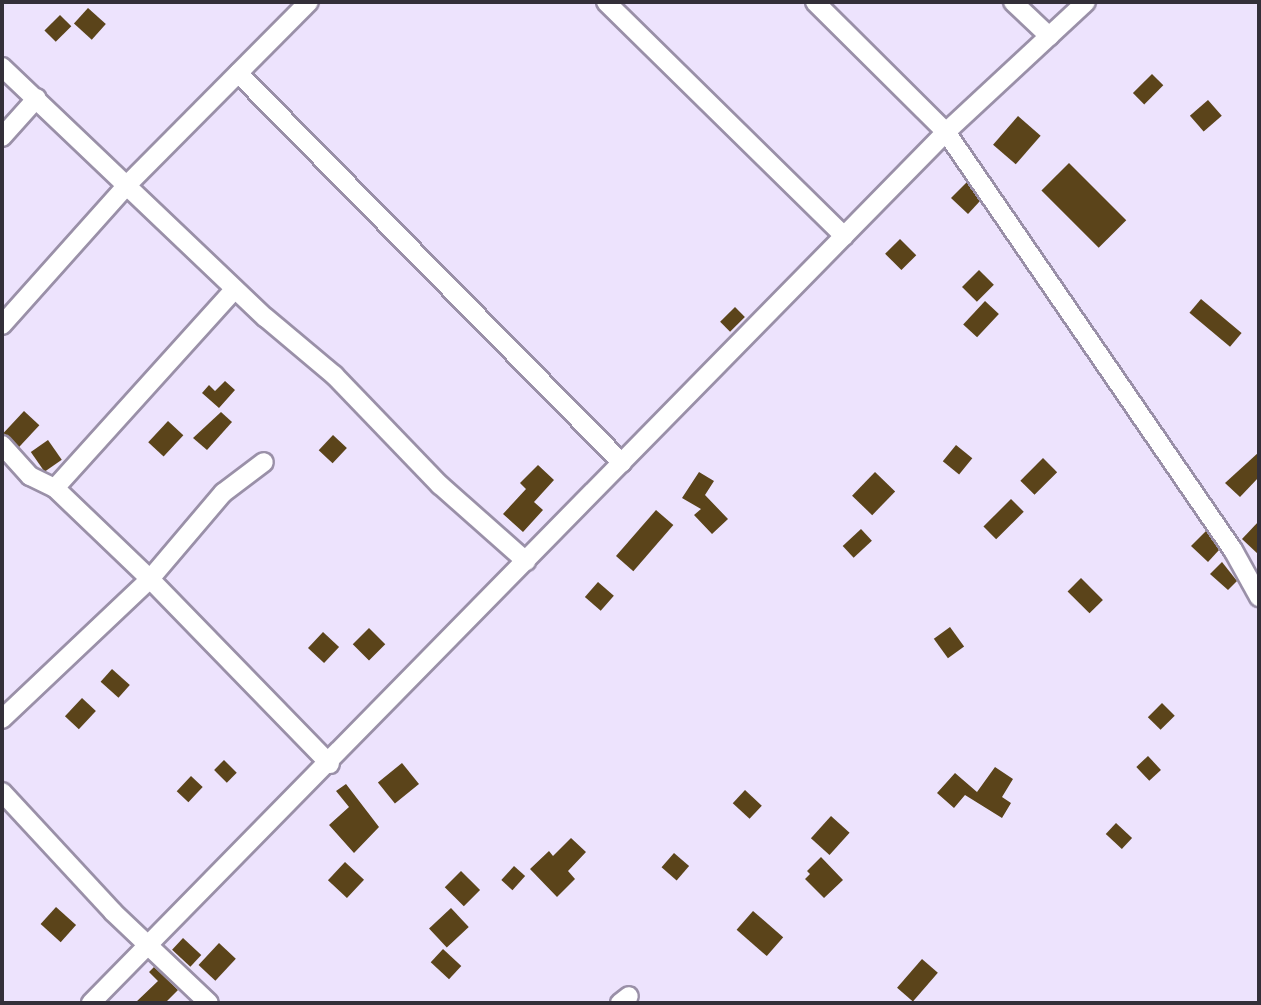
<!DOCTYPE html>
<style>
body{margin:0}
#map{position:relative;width:1261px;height:1005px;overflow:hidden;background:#ede3fd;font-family:Lato,sans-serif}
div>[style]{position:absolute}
.building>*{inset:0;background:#5b441a;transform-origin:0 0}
.roads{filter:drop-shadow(2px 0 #9a90a8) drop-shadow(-2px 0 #9a90a8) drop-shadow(0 2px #9a90a8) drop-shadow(0 -2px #9a90a8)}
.minor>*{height:18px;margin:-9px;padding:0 9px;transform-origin:9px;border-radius:9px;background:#fff}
span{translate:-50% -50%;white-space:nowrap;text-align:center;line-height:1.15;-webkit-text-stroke:7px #ede3fd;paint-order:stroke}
.frame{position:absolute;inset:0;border:4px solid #332f39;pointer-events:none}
</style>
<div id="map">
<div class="building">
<div style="left:88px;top:8px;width:24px;height:21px;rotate:42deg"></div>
<div style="left:60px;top:15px;width:16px;height:22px;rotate:45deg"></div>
<div style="left:1152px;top:74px;width:16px;height:27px;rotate:45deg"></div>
<div style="left:1208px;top:100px;width:21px;height:24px;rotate:49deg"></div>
<div style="left:1018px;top:116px;width:30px;height:38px;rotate:41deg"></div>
<div style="left:1069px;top:163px;width:81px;height:39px;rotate:45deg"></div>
<div style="clip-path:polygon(967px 182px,980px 201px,968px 214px,951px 198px)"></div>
<div style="left:900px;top:239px;width:23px;height:21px;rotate:45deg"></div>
<div style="left:979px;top:270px;width:21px;height:24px;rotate:45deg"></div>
<div style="left:1201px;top:299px;width:53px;height:18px;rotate:40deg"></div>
<div style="left:985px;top:301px;width:19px;height:32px;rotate:43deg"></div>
<div style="left:735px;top:307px;width:14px;height:21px;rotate:45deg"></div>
<div style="clip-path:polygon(225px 381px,235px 390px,219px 408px,202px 393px,209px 385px,215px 391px)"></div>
<div style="left:24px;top:411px;width:21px;height:30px;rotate:43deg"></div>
<div style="clip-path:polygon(221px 412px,232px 422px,207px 450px,193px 438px)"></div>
<div style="left:168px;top:421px;width:21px;height:29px;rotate:43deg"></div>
<div style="left:333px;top:435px;width:19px;height:21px;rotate:43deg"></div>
<div style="left:48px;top:440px;width:24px;height:21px;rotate:55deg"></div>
<div style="left:956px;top:445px;width:21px;height:21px;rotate:39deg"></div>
<div style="clip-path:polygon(1259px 452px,1259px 477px,1240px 497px,1225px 483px)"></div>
<div style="left:1043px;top:458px;width:20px;height:32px;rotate:45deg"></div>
<div style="clip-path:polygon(538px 465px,554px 480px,534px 502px,543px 510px,523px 532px,503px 514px,526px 489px,520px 483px)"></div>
<div style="clip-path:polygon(699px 472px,714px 481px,705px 495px,728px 519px,712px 534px,694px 515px,701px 509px,682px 498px)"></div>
<div style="left:875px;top:472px;width:28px;height:33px;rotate:44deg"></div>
<div style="left:1011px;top:499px;width:18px;height:39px;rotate:45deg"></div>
<div style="left:656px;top:510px;width:23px;height:61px;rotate:41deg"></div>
<div style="clip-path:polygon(1259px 521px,1259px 555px,1242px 539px)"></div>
<div style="left:861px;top:529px;width:16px;height:25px;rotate:47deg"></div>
<div style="clip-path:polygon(1206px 531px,1219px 550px,1208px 562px,1191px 546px)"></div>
<div style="clip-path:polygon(1222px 562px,1237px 581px,1228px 590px,1210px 574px)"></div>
<div style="left:1081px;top:578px;width:31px;height:19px;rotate:45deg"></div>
<div style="left:598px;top:582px;width:21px;height:20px;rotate:41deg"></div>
<div style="left:950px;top:627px;width:24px;height:20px;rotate:54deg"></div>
<div style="left:369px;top:628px;width:23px;height:23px;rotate:45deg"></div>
<div style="left:323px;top:632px;width:22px;height:22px;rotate:43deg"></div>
<div style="left:112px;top:669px;width:24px;height:17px;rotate:42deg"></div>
<div style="left:82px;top:698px;width:19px;height:25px;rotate:43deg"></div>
<div style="left:1162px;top:703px;width:18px;height:20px;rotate:45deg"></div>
<div style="left:1148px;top:756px;width:19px;height:16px;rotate:47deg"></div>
<div style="left:224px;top:760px;width:18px;height:14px;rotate:45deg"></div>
<div style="left:402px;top:763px;width:27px;height:31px;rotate:51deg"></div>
<div style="clip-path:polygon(995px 767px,1013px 779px,1002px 797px,1011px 803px,1002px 818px,965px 795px,954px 808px,937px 793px,955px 773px,977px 792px)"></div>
<div style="left:191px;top:776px;width:16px;height:21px;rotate:43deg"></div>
<div style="clip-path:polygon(346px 784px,379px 827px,354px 853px,329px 825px,349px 807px,336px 791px)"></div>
<div style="left:745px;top:790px;width:23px;height:18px;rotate:43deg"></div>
<div style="left:831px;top:816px;width:25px;height:30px;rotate:42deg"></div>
<div style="left:1116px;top:823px;width:22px;height:15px;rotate:43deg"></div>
<div style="clip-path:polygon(571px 838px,586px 852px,568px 871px,575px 879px,557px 897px,530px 869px,549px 851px,553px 856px)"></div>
<div style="left:674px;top:853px;width:20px;height:19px;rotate:41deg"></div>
<div style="clip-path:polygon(821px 857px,843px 880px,824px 898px,805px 879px,810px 874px,807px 871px)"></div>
<div style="left:345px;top:862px;width:26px;height:25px;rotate:43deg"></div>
<div style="left:514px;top:866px;width:15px;height:19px;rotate:42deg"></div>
<div style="left:461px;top:871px;width:27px;height:23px;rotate:45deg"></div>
<div style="left:56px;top:907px;width:27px;height:23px;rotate:42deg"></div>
<div style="left:451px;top:908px;width:26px;height:30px;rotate:47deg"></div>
<div style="left:753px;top:911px;width:40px;height:25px;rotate:41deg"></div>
<div style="left:183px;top:938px;width:25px;height:16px;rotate:43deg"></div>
<div style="left:219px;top:943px;width:23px;height:30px;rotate:43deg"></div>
<div style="left:443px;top:949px;width:25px;height:18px;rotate:43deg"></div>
<div style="left:922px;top:959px;width:21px;height:38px;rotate:41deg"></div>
<div style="clip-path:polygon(154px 967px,178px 990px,165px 1003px,135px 1003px,158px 981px,149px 972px)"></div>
</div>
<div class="roads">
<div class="minor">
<div style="left:606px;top:2px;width:334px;rotate:44.5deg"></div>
<div style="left:815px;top:2px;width:185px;rotate:44.8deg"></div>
<div style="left:946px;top:132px;width:507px;rotate:55.53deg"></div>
<div style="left:1233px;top:550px;width:54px;rotate:61deg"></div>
<div style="left:1013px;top:2px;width:50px;rotate:43.4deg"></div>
<div style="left:2px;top:67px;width:364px;rotate:43.6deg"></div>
<div style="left:266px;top:318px;width:89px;rotate:40deg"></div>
<div style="left:334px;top:375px;width:153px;rotate:46.1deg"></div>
<div style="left:440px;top:485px;width:115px;rotate:41.5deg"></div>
<div style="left:238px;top:73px;width:547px;rotate:45.44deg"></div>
<div style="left:2px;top:137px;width:52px;rotate:-48.1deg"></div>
<div style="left:2px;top:325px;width:188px;rotate:-48.2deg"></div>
<div style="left:127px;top:185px;width:258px;rotate:-45.2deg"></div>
<div style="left:2px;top:445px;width:42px;rotate:47.9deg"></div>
<div style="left:30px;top:476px;width:28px;rotate:26deg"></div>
<div style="left:55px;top:488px;width:132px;rotate:43.8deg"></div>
<div style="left:150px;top:579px;width:258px;rotate:45.8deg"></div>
<div style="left:55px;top:488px;width:268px;rotate:-47.9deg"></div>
<div style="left:2px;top:719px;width:204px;rotate:-43.4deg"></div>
<div style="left:150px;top:579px;width:113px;rotate:-49.7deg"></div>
<div style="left:223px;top:493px;width:51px;rotate:-37.1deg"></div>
<div style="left:2px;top:792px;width:163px;rotate:47.2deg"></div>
<div style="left:113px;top:912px;width:132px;rotate:43.5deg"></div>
<div style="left:91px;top:1003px;width:1221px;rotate:-45.53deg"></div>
<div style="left:946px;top:132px;width:191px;rotate:-42.9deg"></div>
<div style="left:620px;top:1003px;width:11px;rotate:-38deg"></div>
</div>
</div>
<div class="frame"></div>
</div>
